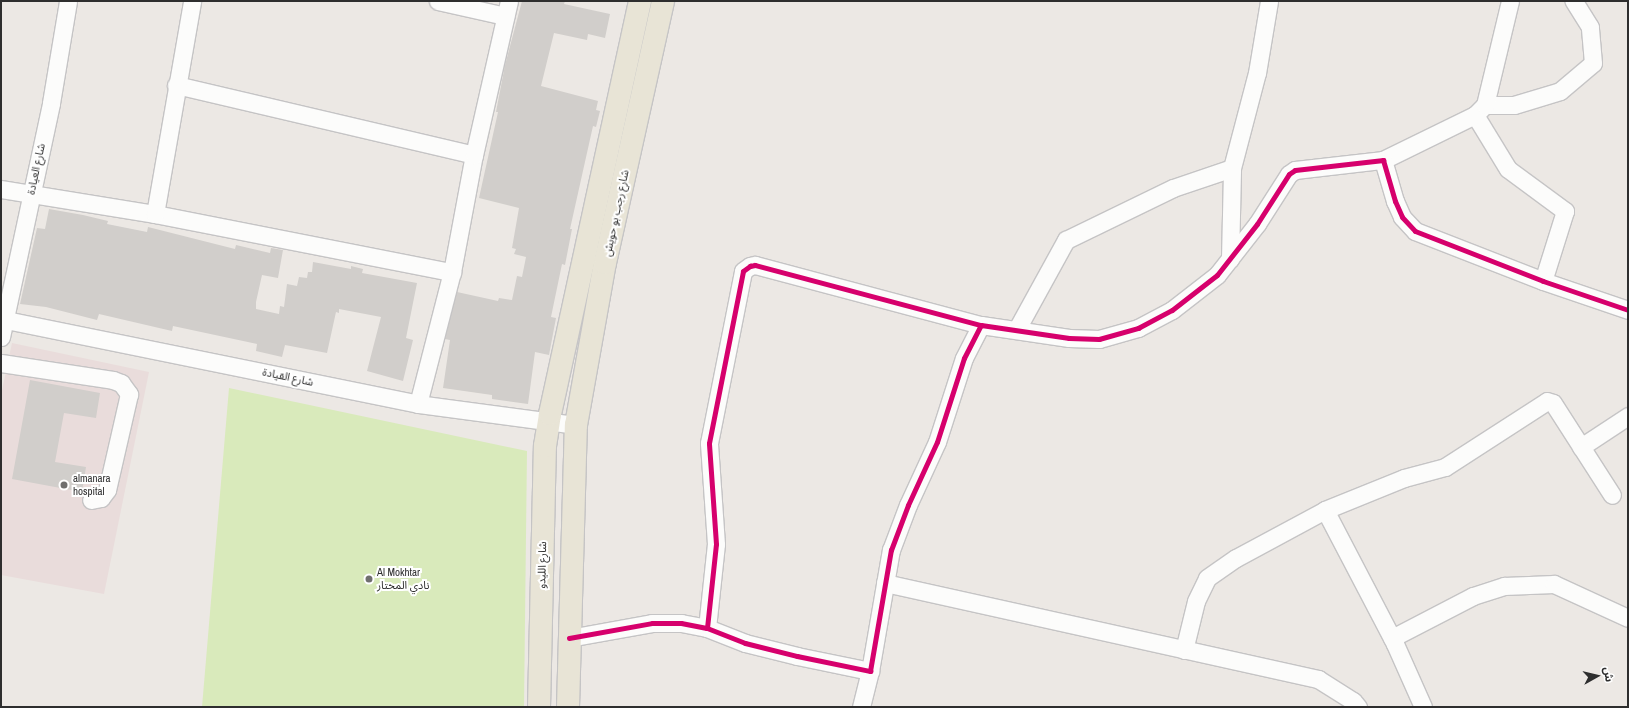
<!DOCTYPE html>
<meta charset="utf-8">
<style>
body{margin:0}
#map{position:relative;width:1629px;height:708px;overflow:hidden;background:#ece8e4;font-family:"Archivo Narrow","Noto Sans Arabic",sans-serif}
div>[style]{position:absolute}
.medical>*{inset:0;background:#e9dcdb}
.pitch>*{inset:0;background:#d9eabb}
.building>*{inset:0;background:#d1cecb}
.roads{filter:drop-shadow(1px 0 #c5c4c5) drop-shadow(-1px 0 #c5c4c5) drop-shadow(0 1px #c5c4c5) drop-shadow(0 -1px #c5c4c5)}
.minor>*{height:17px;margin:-8.5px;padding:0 8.5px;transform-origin:8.5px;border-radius:8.5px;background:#fcfcfb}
.major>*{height:22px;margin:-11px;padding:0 11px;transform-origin:11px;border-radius:11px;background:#e8e4d6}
.cycleway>*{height:5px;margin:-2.5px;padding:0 2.5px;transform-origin:2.5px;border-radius:2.5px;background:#d6006c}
.dots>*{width:11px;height:11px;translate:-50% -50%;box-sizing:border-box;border:2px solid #fff;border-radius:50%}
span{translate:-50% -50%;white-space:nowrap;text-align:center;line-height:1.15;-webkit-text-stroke:4px #fff;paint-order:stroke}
.street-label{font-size:11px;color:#2e2e2e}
.poi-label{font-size:11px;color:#2e2e2e}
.left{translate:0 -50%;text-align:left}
.frame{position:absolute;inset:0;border:2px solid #2e2e2e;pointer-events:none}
.north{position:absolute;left:1577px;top:656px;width:40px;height:40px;-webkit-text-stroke:3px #fff;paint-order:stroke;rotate:82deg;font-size:11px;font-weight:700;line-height:16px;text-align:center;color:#2e2e2e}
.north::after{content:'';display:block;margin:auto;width:14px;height:18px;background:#2e2e2e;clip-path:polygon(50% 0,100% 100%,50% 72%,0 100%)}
</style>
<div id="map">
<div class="medical">
<div style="clip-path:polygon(12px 343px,149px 372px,104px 594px,1px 575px,1px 395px)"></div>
</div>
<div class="pitch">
<div style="clip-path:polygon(229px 388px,527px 451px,524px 707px,202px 707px)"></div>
</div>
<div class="building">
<div style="clip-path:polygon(522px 1px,565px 1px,564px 4px,610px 14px,605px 38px,588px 34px,587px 40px,554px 33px,541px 86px,598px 101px,596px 110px,600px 111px,596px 127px,593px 126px,570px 229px,572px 229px,565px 265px,562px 264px,551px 317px,556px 318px,549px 355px,535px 352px,528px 404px,492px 399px,492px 395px,443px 388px,450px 340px,445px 339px,457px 292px,498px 301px,499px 298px,512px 300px,517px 276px,522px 277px,526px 257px,514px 254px,516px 249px,512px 248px,519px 208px,479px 198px,498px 112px,496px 112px,505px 65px)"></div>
<div style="clip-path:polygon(49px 209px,83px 215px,108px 221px,107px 224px,147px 232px,148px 227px,235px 249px,236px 245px,270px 253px,271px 248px,283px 250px,278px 278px,262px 275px,256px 302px,256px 309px,279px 314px,280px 306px,284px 307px,287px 284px,297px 286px,299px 277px,307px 278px,308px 272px,312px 272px,313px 262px,351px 269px,351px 266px,363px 269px,362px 273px,417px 283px,406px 338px,413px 340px,403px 381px,367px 371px,381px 317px,339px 309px,339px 313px,336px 312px,327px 353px,285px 345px,282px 357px,256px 351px,257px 344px,173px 326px,172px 331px,99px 314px,97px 320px,46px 307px,20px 304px,37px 228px,45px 229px)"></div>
<div style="clip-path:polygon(30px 380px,100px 393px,96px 418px,64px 413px,55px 462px,86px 467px,82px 492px,12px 479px)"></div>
</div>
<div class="roads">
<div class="minor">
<div style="left:438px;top:1px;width:69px;rotate:12.6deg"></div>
<div style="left:176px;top:85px;width:306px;rotate:13.2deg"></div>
<div style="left:1485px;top:105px;width:29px"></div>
<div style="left:1514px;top:105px;width:48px;rotate:-16.9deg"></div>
<div style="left:1560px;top:91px;width:43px;rotate:-40.3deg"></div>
<div style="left:1593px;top:63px;width:36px;rotate:-95deg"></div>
<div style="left:1590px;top:27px;width:31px;rotate:-122deg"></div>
<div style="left:1475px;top:115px;width:63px;rotate:58.6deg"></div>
<div style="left:1508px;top:169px;width:71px;rotate:36.4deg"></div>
<div style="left:1565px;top:211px;width:73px;rotate:107.4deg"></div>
<div style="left:1383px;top:160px;width:102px;rotate:-26.1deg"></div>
<div style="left:1475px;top:115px;width:14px;rotate:-45deg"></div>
<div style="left:1485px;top:105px;width:107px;rotate:-76.5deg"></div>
<div style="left:1px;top:189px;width:156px;rotate:9.2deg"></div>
<div style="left:155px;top:214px;width:303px;rotate:11.1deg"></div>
<div style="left:155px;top:214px;width:216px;rotate:-80.1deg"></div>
<div style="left:1230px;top:259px;width:91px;rotate:-88.7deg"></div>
<div style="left:1232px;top:168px;width:98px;rotate:-75.3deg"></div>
<div style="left:1257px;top:73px;width:73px;rotate:-80.5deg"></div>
<div style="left:1px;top:319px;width:426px;rotate:11.5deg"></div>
<div style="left:418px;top:404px;width:159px;rotate:7.6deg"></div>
<div style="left:1017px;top:329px;width:102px;rotate:-61.2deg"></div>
<div style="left:1066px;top:240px;width:119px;rotate:-25.9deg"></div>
<div style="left:1173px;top:188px;width:62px;rotate:-18.7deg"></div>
<div style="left:1px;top:337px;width:239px;rotate:-77.9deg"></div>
<div style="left:51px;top:103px;width:103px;rotate:-80.5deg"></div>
<div style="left:1px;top:363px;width:113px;rotate:8.6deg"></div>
<div style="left:113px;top:380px;width:9px;rotate:21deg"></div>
<div style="left:121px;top:383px;width:14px;rotate:54deg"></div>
<div style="left:129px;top:394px;width:98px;rotate:102.9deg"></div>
<div style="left:107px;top:490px;width:10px;rotate:127deg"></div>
<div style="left:101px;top:498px;width:10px;rotate:169deg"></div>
<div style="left:418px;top:404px;width:136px;rotate:-75.6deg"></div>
<div style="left:452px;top:272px;width:119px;rotate:-79.4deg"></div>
<div style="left:474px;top:155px;width:158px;rotate:-77.2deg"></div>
<div style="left:1581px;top:447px;width:56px;rotate:-33.4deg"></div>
<div style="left:1325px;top:510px;width:151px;rotate:62.4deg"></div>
<div style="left:1395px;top:644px;width:69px;rotate:66deg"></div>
<div style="left:885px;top:583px;width:444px;rotate:12.5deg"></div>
<div style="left:1318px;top:679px;width:41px;rotate:32.2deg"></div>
<div style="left:1353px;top:701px;width:8px;rotate:50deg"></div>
<div style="left:707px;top:628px;width:84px;rotate:-83.9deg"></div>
<div style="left:716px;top:544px;width:101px;rotate:-94deg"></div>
<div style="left:709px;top:443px;width:175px;rotate:-78.8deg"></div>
<div style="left:743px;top:271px;width:9px;rotate:-36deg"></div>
<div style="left:750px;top:266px;width:5px;rotate:-11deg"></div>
<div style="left:755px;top:265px;width:234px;rotate:14.9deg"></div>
<div style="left:569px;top:638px;width:84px;rotate:-10.2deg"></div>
<div style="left:652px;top:623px;width:29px"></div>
<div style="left:681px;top:623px;width:26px;rotate:11deg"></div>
<div style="left:707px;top:628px;width:41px;rotate:21.5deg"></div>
<div style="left:745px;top:643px;width:54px;rotate:14deg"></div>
<div style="left:797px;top:656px;width:75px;rotate:11.6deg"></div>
<div style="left:870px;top:671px;width:123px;rotate:-80.2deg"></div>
<div style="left:891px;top:550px;width:48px;rotate:-69.3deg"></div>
<div style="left:908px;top:505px;width:69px;rotate:-65.3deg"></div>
<div style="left:937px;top:442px;width:88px;rotate:-72.2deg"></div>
<div style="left:964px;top:358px;width:37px;rotate:-63deg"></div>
<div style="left:981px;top:325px;width:89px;rotate:8.4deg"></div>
<div style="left:1069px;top:338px;width:30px;rotate:2deg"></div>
<div style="left:1099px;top:339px;width:41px;rotate:-15.8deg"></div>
<div style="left:1138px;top:328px;width:38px;rotate:-28deg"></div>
<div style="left:1172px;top:310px;width:57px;rotate:-37.9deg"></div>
<div style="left:1217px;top:275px;width:65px;rotate:-51.9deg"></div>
<div style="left:1257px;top:224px;width:59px;rotate:-57.4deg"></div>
<div style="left:1289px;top:174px;width:7px;rotate:-34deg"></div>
<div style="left:1295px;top:170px;width:89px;rotate:-6.5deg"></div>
<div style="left:1383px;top:160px;width:43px;rotate:73.7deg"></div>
<div style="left:1395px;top:201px;width:17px;rotate:66deg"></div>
<div style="left:1402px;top:217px;width:19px;rotate:47deg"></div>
<div style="left:1415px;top:231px;width:137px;rotate:21.3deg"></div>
<div style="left:1543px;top:281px;width:90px;rotate:18.8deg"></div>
<div style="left:1392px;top:638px;width:91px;rotate:-27.4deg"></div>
<div style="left:1473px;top:596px;width:33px;rotate:-18deg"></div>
<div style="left:1504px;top:586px;width:50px;rotate:-2.3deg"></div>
<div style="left:1554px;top:584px;width:81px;rotate:24.7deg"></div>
<div style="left:1184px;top:650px;width:50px;rotate:-76.2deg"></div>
<div style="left:1196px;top:601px;width:25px;rotate:-64deg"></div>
<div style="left:1207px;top:578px;width:35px;rotate:-35deg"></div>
<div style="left:1236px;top:558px;width:101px;rotate:-28.3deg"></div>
<div style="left:1325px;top:510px;width:85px;rotate:-22.1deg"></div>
<div style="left:1404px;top:478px;width:42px;rotate:-15deg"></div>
<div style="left:1445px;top:467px;width:121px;rotate:-32.9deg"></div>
<div style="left:1547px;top:401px;width:6px;rotate:18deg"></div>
<div style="left:1553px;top:403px;width:109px;rotate:57.3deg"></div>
<div style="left:861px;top:707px;width:37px;rotate:-76deg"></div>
</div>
<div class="major">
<div style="left:539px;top:707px;width:261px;rotate:-88.7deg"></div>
<div style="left:545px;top:446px;width:32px;rotate:-81deg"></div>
<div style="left:550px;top:414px;width:423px;rotate:-77.7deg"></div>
<div style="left:568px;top:707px;width:282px;rotate:-88.4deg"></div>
<div style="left:576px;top:425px;width:165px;rotate:-79.9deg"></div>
<div style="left:605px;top:263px;width:268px;rotate:-77.5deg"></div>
</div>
</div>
<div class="cycleway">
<div style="left:707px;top:628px;width:84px;rotate:-83.9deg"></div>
<div style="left:716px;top:544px;width:101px;rotate:-94deg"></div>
<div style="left:709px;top:443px;width:175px;rotate:-78.8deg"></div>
<div style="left:743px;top:271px;width:9px;rotate:-36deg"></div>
<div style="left:750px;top:266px;width:5px;rotate:-11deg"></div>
<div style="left:755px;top:265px;width:234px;rotate:14.9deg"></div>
<div style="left:569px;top:638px;width:84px;rotate:-10.2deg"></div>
<div style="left:652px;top:623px;width:29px"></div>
<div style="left:681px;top:623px;width:26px;rotate:11deg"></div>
<div style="left:707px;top:628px;width:41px;rotate:21.5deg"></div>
<div style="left:745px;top:643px;width:54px;rotate:14deg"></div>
<div style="left:797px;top:656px;width:75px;rotate:11.6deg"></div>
<div style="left:870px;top:671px;width:123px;rotate:-80.2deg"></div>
<div style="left:891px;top:550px;width:48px;rotate:-69.3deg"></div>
<div style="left:908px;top:505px;width:69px;rotate:-65.3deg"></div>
<div style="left:937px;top:442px;width:88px;rotate:-72.2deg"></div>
<div style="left:964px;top:358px;width:37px;rotate:-63deg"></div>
<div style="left:981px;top:325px;width:89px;rotate:8.4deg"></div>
<div style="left:1069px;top:338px;width:30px;rotate:2deg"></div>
<div style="left:1099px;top:339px;width:41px;rotate:-15.8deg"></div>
<div style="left:1138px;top:328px;width:38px;rotate:-28deg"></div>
<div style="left:1172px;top:310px;width:57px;rotate:-37.9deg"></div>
<div style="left:1217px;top:275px;width:65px;rotate:-51.9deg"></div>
<div style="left:1257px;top:224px;width:59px;rotate:-57.4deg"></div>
<div style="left:1289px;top:174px;width:7px;rotate:-34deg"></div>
<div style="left:1295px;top:170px;width:89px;rotate:-6.5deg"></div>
<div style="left:1383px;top:160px;width:43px;rotate:73.7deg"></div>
<div style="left:1395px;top:201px;width:17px;rotate:66deg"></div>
<div style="left:1402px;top:217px;width:19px;rotate:47deg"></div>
<div style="left:1415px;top:231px;width:137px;rotate:21.3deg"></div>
<div style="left:1543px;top:281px;width:90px;rotate:18.8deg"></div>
</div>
<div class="dots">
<div style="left:64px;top:485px;background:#706f6e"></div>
<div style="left:369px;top:579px;background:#706f6e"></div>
</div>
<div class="street-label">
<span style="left:36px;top:169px;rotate:-78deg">شارع العيادة</span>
<span style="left:616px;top:213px;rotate:-78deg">شارع رجب بو حويش</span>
<span style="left:288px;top:377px;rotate:12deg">شارع القيادة</span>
<span style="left:542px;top:565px;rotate:-89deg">شارع الليدو</span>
</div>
<div class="poi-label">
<span class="left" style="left:73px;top:485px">almanara<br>hospital</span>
<span class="left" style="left:377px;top:579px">Al Mokhtar<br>نادي المختار</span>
</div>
<div class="frame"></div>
<div class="north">ش</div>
</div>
